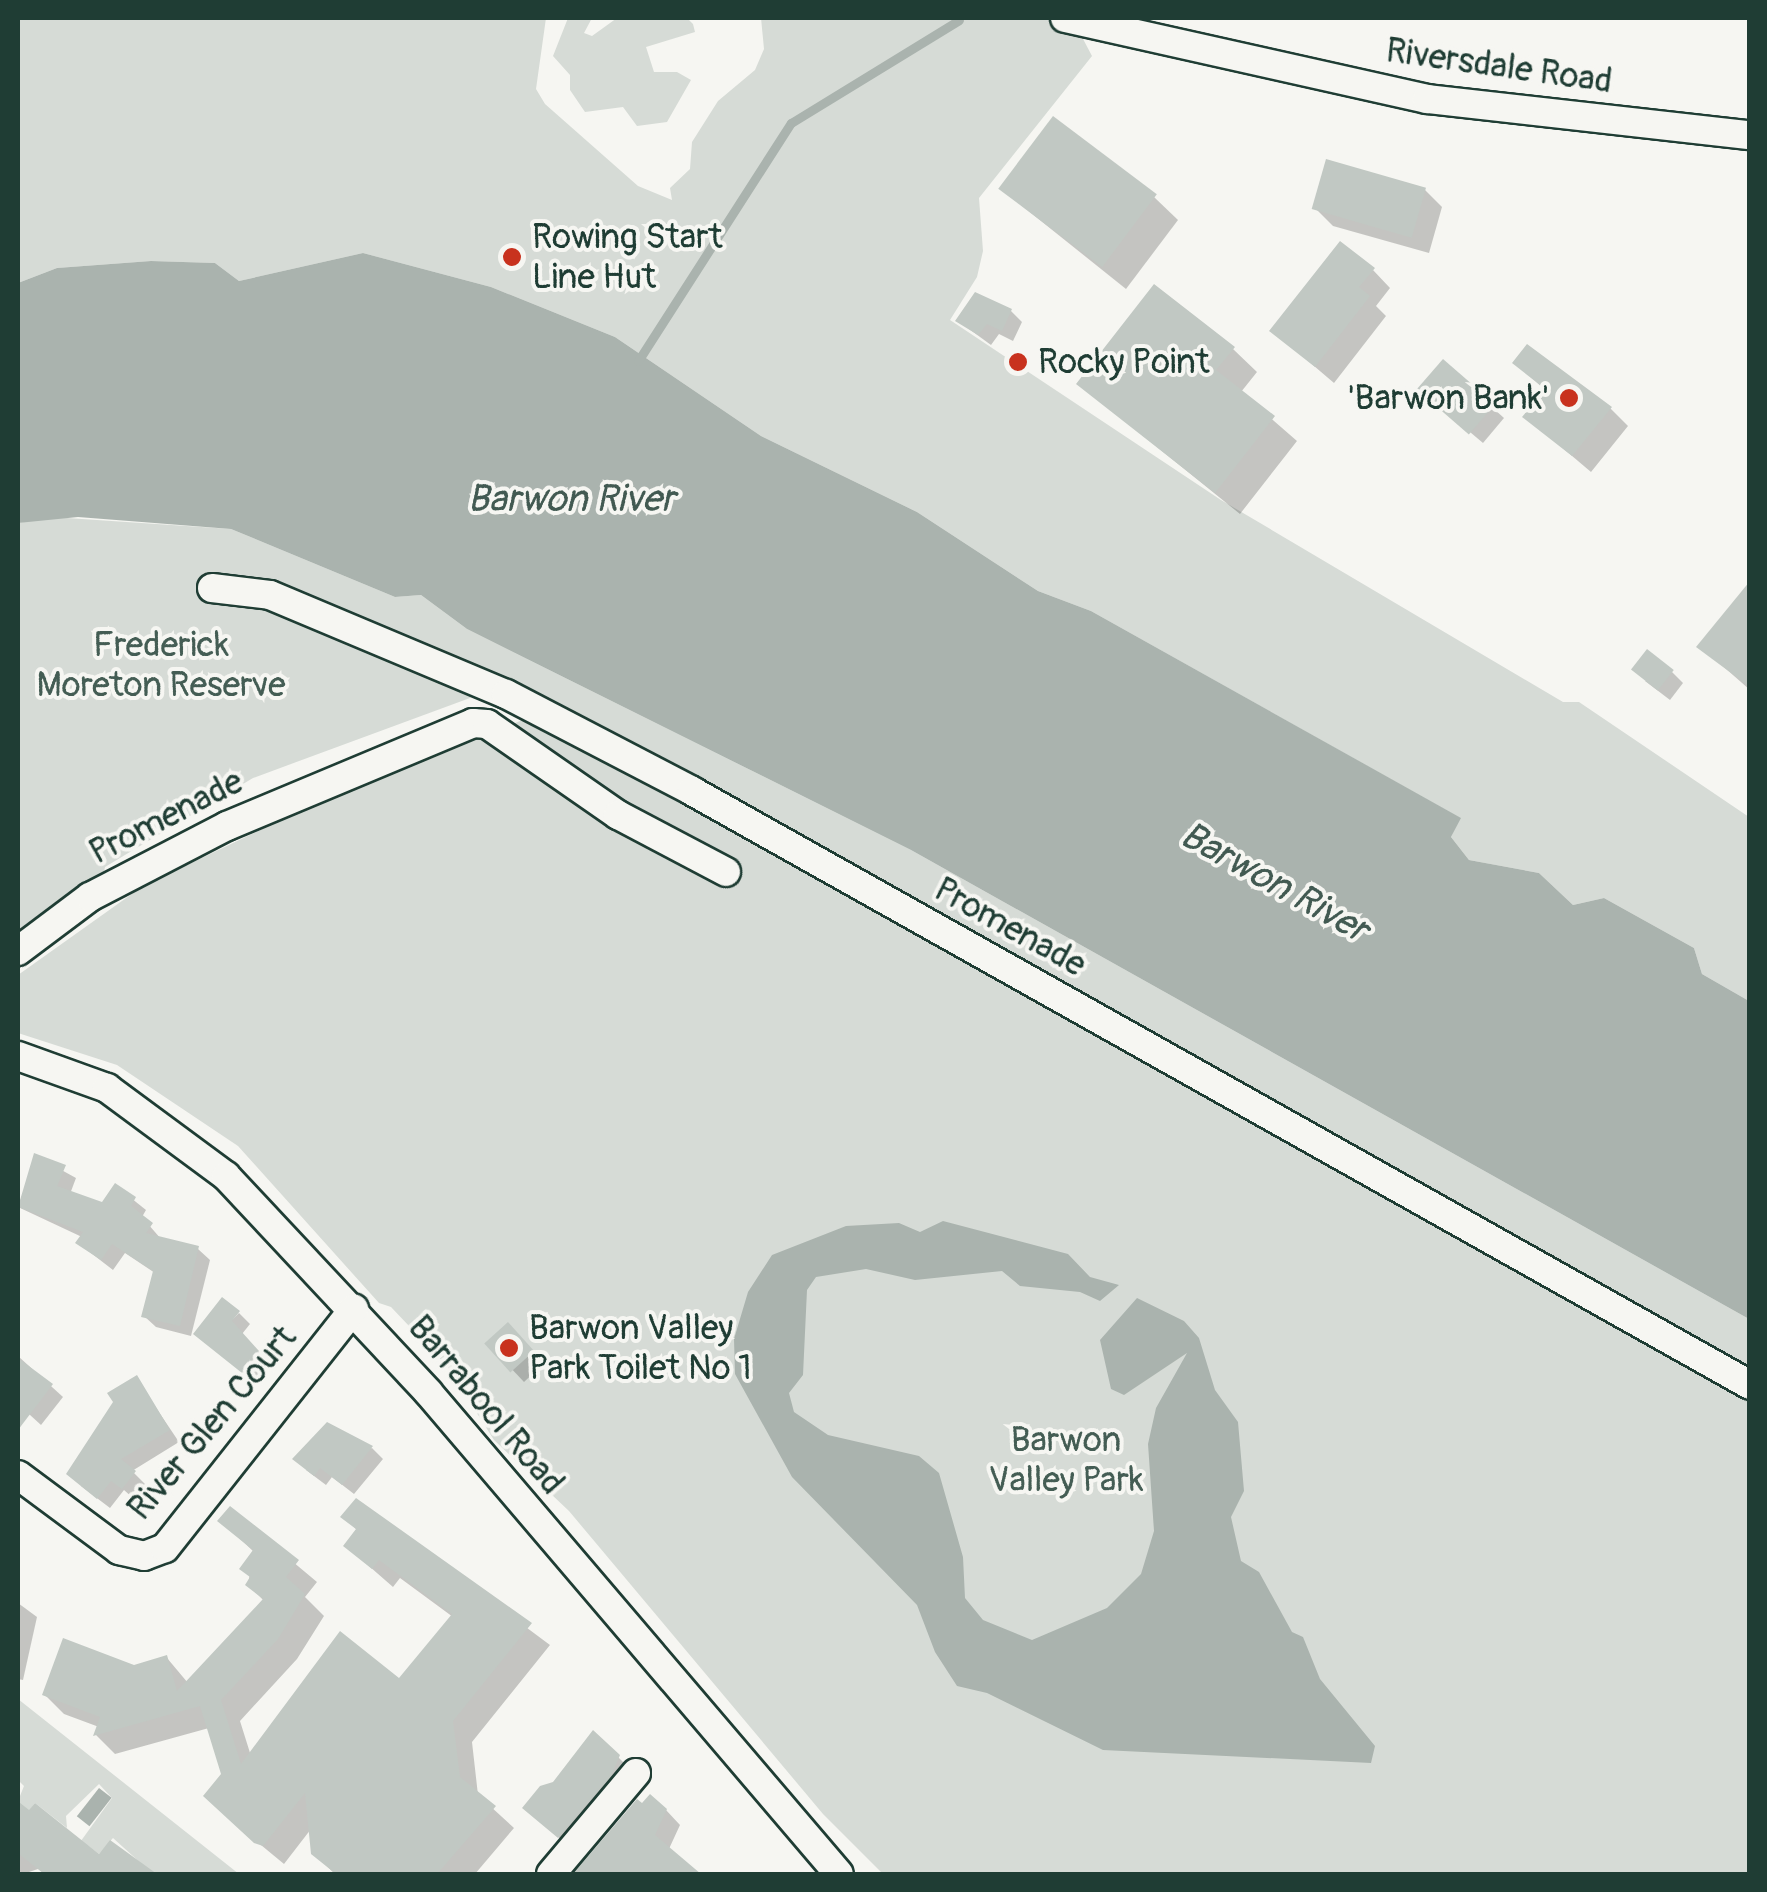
<!DOCTYPE html>
<style>
body{margin:0}
#map{position:relative;width:1767px;height:1892px;overflow:hidden;background:#f6f6f2;font-family:Pangolin,sans-serif}
div>[style]{position:absolute}
.green>*{inset:0;background:#d6dbd6}
.water>*{inset:0;background:#aab3ae;transform-origin:0 0}
.shadow>*{inset:0;background:#0003}
.stream>*{height:9px;margin:-4.5px;padding:0 4.5px;transform-origin:4.5px;border-radius:4.5px;background:#aab3ae}
.building>*{inset:0;background:#c1c8c3;transform-origin:0 0}
.roads{filter:drop-shadow(2px 0 #1f3d34) drop-shadow(-2px 0 #1f3d34) drop-shadow(0 2px #1f3d34) drop-shadow(0 -2px #1f3d34)}
.minor>*{height:28px;margin:-14px;padding:0 14px;transform-origin:14px;border-radius:14px;background:#f6f6f2}
.dots>*{width:28px;height:28px;translate:-50% -50%;box-sizing:border-box;border:5px solid #f6f6f2;border-radius:50%}
span{translate:-50% -50%;white-space:nowrap;text-align:center;line-height:1.15;-webkit-text-stroke:8px #f6f6f2;paint-order:stroke}
.street-label{font-size:35px;color:#1f3d34}
.poi-label{font-size:35px;color:#1f3d34}
.left{translate:0 -50%;text-align:left}
.right{translate:-100% -50%;text-align:right}
.park-label{font-size:35px;color:#445d54}
.water-label{font-size:38px;color:#425a52;font-style:italic}
.frame{position:absolute;inset:0;border:20px solid #1f3d34;pointer-events:none}
</style>
<div id="map">
<div class="green">
<div style="clip-path:polygon(18px 18px,546px 18px,536px 89px,545px 104px,638px 186px,672px 200px,670px 188px,690px 169px,692px 142px,718px 101px,755px 70px,764px 49px,761px 18px,1072px 18px,1092px 56px,979px 198px,983px 251px,977px 277px,950px 320px,1221px 500px,1563px 702px,1579px 702px,1749px 817px,1749px 1001px,1702px 974px,1694px 948px,1604px 898px,1573px 905px,1539px 873px,1469px 860px,1451px 837px,1460px 818px,1091px 611px,1038px 591px,917px 512px,761px 436px,615px 337px,491px 287px,363px 253px,239px 281px,215px 263px,151px 261px,57px 268px,18px 283px)"></div>
<div style="clip-path:polygon(568px 18px,592px 18px,584px 33px,592px 36px,617px 18px,687px 18px,693px 24px,695px 32px,646px 47px,654px 72px,677px 72px,691px 80px,667px 122px,637px 126px,623px 107px,585px 112px,570px 90px,570px 75px,553px 56px)"></div>
<div style="clip-path:polygon(52px 517px,231px 529px,395px 597px,421px 595px,467px 629px,911px 850px,1749px 1319px,1749px 1874px,883px 1874px,823px 1814px,569px 1511px,494px 1440px,447px 1366px,391px 1307px,379px 1303px,238px 1146px,117px 1065px,18px 1033px,18px 975px,143px 886px,419px 754px,430px 759px,551px 708px,482px 675px,470px 698px,253px 778px,105px 867px,101px 885px,18px 943px,18px 523px)"></div>
<div style="clip-path:polygon(18px 1699px,239px 1874px,138px 1874px,144px 1866px,113px 1838px,99px 1854px,87px 1845px,57px 1874px,112px 1798px,99px 1784px,66px 1816px,67px 1828px,35px 1803px,18px 1825px,26px 1808px,18px 1801px,24px 1786px,18px 1780px)"></div>
</div>
<div class="water">
<div style="clip-path:polygon(363px 253px,491px 287px,615px 337px,761px 436px,917px 512px,1038px 591px,1091px 611px,1461px 818px,1451px 837px,1469px 860px,1539px 873px,1573px 905px,1604px 898px,1694px 948px,1702px 974px,1749px 1001px,1749px 1319px,911px 850px,467px 629px,421px 595px,395px 597px,231px 529px,78px 517px,18px 523px,18px 283px,57px 268px,151px 261px,215px 263px,239px 281px)"></div>
<div style="clip-path:polygon(943px 1221px,1068px 1254px,1090px 1277px,1119px 1285px,1100px 1301px,1080px 1292px,1020px 1286px,1002px 1271px,915px 1280px,866px 1269px,816px 1277px,807px 1290px,803px 1375px,789px 1393px,794px 1412px,828px 1435px,919px 1456px,939px 1473px,963px 1557px,965px 1598px,983px 1620px,1032px 1640px,1107px 1608px,1141px 1574px,1154px 1531px,1148px 1444px,1156px 1408px,1187px 1353px,1124px 1395px,1111px 1389px,1100px 1340px,1137px 1298px,1184px 1321px,1199px 1338px,1215px 1390px,1238px 1422px,1244px 1491px,1231px 1517px,1241px 1561px,1259px 1572px,1292px 1632px,1303px 1637px,1320px 1679px,1375px 1746px,1371px 1763px,1103px 1750px,987px 1693px,957px 1686px,935px 1652px,917px 1605px,792px 1477px,735px 1374px,734px 1339px,748px 1292px,772px 1255px,846px 1226px,899px 1223px,920px 1232px)"></div>
<div style="left:99px;top:1788px;width:16px;height:36px;rotate:38deg"></div>
</div>
<div class="shadow">
<div style="clip-path:polygon(1001px 189px,1154px 197px,1178px 220px,1126px 289px)"></div>
<div style="clip-path:polygon(1424px 189px,1442px 207px,1429px 253px,1333px 226px,1315px 208px)"></div>
<div style="clip-path:polygon(1373px 270px,1390px 288px,1376px 306px,1386px 316px,1334px 383px,1273px 331px)"></div>
<div style="clip-path:polygon(1011px 311px,1022px 322px,1013px 341px,999px 334px,991px 345px,958px 321px)"></div>
<div style="clip-path:polygon(1233px 349px,1257px 372px,1241px 392px,1297px 441px,1240px 514px,1079px 384px)"></div>
<div style="clip-path:polygon(1443px 363px,1504px 418px,1483px 443px,1432px 400px)"></div>
<div style="clip-path:polygon(1516px 363px,1610px 408px,1628px 426px,1591px 472px,1526px 417px,1546px 391px)"></div>
<div style="clip-path:polygon(1750px 585px,1750px 690px,1700px 646px)"></div>
<div style="clip-path:polygon(1672px 672px,1683px 683px,1670px 700px,1645px 681px)"></div>
<div style="clip-path:polygon(36px 1156px,76px 1178px,70px 1194px,103px 1205px,116px 1186px,146px 1210px,142px 1217px,161px 1239px,198px 1249px,210px 1260px,191px 1336px,156px 1327px,144px 1316px,155px 1273px,125px 1253px,113px 1270px,78px 1243px,82px 1237px,18px 1207px)"></div>
<div style="clip-path:polygon(239px 1313px,250px 1324px,242px 1334px,269px 1364px,255px 1382px,208px 1345px)"></div>
<div style="clip-path:polygon(519px 1337px,543px 1364px,524px 1382px,488px 1344px)"></div>
<div style="clip-path:polygon(18px 1356px,63px 1397px,41px 1425px,18px 1404px)"></div>
<div style="clip-path:polygon(136px 1378px,179px 1442px,132px 1471px,145px 1484px,134px 1499px,124px 1490px,110px 1508px,81px 1486px)"></div>
<div style="clip-path:polygon(372px 1448px,383px 1459px,354px 1494px,332px 1477px,326px 1485px,306px 1470px)"></div>
<div style="clip-path:polygon(357px 1501px,550px 1645px,472px 1742px,478px 1795px,514px 1828px,475px 1874px,335px 1874px,313px 1853px,311px 1829px,284px 1864px,226px 1816px,223px 1775px,209px 1728px,115px 1754px,96px 1735px,99px 1727px,64px 1714px,45px 1695px,167px 1658px,188px 1683px,264px 1601px,248px 1584px,254px 1552px,221px 1521px,230px 1509px,317px 1582px,305px 1597px,324px 1616px,297px 1659px,240px 1721px,251px 1756px,399px 1681px,453px 1617px,400px 1578px,393px 1587px,346px 1546px,358px 1531px,344px 1517px)"></div>
<div style="clip-path:polygon(18px 1603px,37px 1617px,23px 1680px,18px 1679px)"></div>
<div style="clip-path:polygon(618px 1757px,629px 1768px,571px 1848px,537px 1819px)"></div>
<div style="clip-path:polygon(638px 1802px,666px 1810px,680px 1825px,668px 1851px,691px 1874px,580px 1874px)"></div>
<div style="clip-path:polygon(18px 1807px,100px 1857px,133px 1860px,147px 1874px,38px 1869px,23px 1874px,18px 1870px)"></div>
</div>
<div class="stream">
<div style="left:638px;top:361px;width:283px;rotate:-57.3deg"></div>
<div style="left:791px;top:123px;width:197px;rotate:-31.5deg"></div>
</div>
<div class="building">
<div style="left:1053px;top:116px;width:130px;height:91px;rotate:37deg"></div>
<div style="left:1326px;top:159px;width:104px;height:52px;rotate:16deg"></div>
<div style="clip-path:polygon(1340px 241px,1375px 268px,1359px 287px,1370px 296px,1315px 367px,1269px 331px)"></div>
<div style="clip-path:polygon(1154px 284px,1235px 347px,1216px 370px,1275px 416px,1215px 493px,1076px 384px)"></div>
<div style="clip-path:polygon(975px 292px,1012px 309px,1002px 331px,987px 324px,978px 335px,955px 321px)"></div>
<div style="clip-path:polygon(1527px 344px,1612px 407px,1572px 456px,1522px 417px,1545px 389px,1512px 363px)"></div>
<div style="left:1443px;top:359px;width:69px;height:40px;rotate:41deg"></div>
<div style="clip-path:polygon(1750px 581px,1750px 687px,1696px 647px)"></div>
<div style="left:1647px;top:649px;width:34px;height:26px;rotate:38deg"></div>
<div style="clip-path:polygon(34px 1153px,66px 1165px,57px 1186px,102px 1202px,115px 1183px,136px 1197px,131px 1206px,153px 1223px,146px 1233px,199px 1246px,180px 1326px,141px 1317px,153px 1271px,112px 1244px,101px 1260px,75px 1243px,83px 1232px,18px 1207px)"></div>
<div style="clip-path:polygon(222px 1297px,240px 1311px,232px 1321px,259px 1351px,242px 1373px,193px 1334px)"></div>
<div style="left:508px;top:1322px;width:39px;height:32px;rotate:48deg"></div>
<div style="clip-path:polygon(18px 1358px,53px 1384px,18px 1430px)"></div>
<div style="clip-path:polygon(137px 1375px,170px 1430px,121px 1459px,136px 1471px,122px 1489px,111px 1481px,97px 1499px,66px 1474px,113px 1402px,107px 1393px)"></div>
<div style="clip-path:polygon(327px 1422px,373px 1446px,342px 1485px,320px 1468px,314px 1476px,292px 1459px)"></div>
<div style="clip-path:polygon(356px 1498px,532px 1623px,453px 1721px,460px 1777px,496px 1806px,437px 1874px,336px 1874px,311px 1854px,305px 1793px,263px 1846px,254px 1843px,203px 1796px,221px 1774px,200px 1706px,93px 1736px,100px 1717px,42px 1695px,63px 1638px,134px 1665px,167px 1655px,177px 1691px,263px 1599px,245px 1585px,250px 1577px,239px 1569px,253px 1550px,217px 1521px,230px 1506px,299px 1560px,286px 1577px,305px 1594px,278px 1639px,221px 1700px,241px 1764px,340px 1631px,399px 1678px,452px 1614px,379px 1560px,372px 1569px,343px 1546px,356px 1529px,340px 1517px)"></div>
<div style="clip-path:polygon(593px 1730px,620px 1755px,611px 1776px,558px 1838px,522px 1808px,540px 1786px,553px 1782px)"></div>
<div style="clip-path:polygon(650px 1794px,667px 1809px,655px 1835px,701px 1874px,573px 1874px,637px 1799px,642px 1803px)"></div>
<div style="clip-path:polygon(18px 1801px,29px 1810px,35px 1803px,99px 1854px,110px 1840px,157px 1874px,44px 1874px,18px 1853px)"></div>
</div>
<div class="roads">
<div class="minor">
<div style="left:1065px;top:18px;width:371px;rotate:12.6deg"></div>
<div style="left:1427px;top:99px;width:325px;rotate:6.4deg"></div>
<div style="left:212px;top:588px;width:58px;rotate:6.9deg"></div>
<div style="left:270px;top:595px;width:256px;rotate:22.8deg"></div>
<div style="left:506px;top:694px;width:210px;rotate:27.5deg"></div>
<div style="left:692px;top:791px;width:1213px;rotate:29.31deg"></div>
<div style="left:18px;top:951px;width:90px;rotate:-36.9deg"></div>
<div style="left:90px;top:897px;width:154px;rotate:-27.4deg"></div>
<div style="left:227px;top:826px;width:267px;rotate:-22.7deg"></div>
<div style="left:473px;top:723px;width:14px;rotate:4deg"></div>
<div style="left:487px;top:724px;width:160px;rotate:34.8deg"></div>
<div style="left:618px;top:815px;width:122px;rotate:27.8deg"></div>
<div style="left:18px;top:1056px;width:95px;rotate:19.8deg"></div>
<div style="left:107px;top:1088px;width:148px;rotate:36.5deg"></div>
<div style="left:226px;top:1176px;width:296px;rotate:46.9deg"></div>
<div style="left:428px;top:1392px;width:633px;rotate:49.55deg"></div>
<div style="left:18px;top:1475px;width:126px;rotate:36.6deg"></div>
<div style="left:119px;top:1550px;width:26px;rotate:13deg"></div>
<div style="left:144px;top:1556px;width:22px;rotate:-21deg"></div>
<div style="left:165px;top:1548px;width:305px;rotate:-51.7deg"></div>
<div style="left:551px;top:1874px;width:132px;rotate:-49.9deg"></div>
</div>
</div>
<div class="dots">
<div style="left:512px;top:257px;background:#c8321e"></div>
<div style="left:1018px;top:362px;background:#c8321e"></div>
<div style="left:1569px;top:398px;background:#c8321e"></div>
<div style="left:509px;top:1348px;background:#c8321e"></div>
</div>
<div class="street-label">
<span style="left:1499px;top:66px;rotate:8deg">Riversdale Road</span>
<span style="left:166px;top:817px;rotate:-27deg">Promenade</span>
<span style="left:1010px;top:927px;rotate:29deg">Promenade</span>
<span style="left:486px;top:1405px;rotate:50deg">Barrabool Road</span>
<span style="left:212px;top:1423px;rotate:-50deg">River Glen Court</span>
</div>
<div class="poi-label">
<span class="left" style="left:532px;top:257px">Rowing Start<br>Line Hut</span>
<span class="left" style="left:1038px;top:362px">Rocky Point</span>
<span class="right" style="left:1549px;top:398px">'Barwon Bank'</span>
<span class="left" style="left:529px;top:1348px">Barwon Valley<br>Park Toilet No 1</span>
</div>
<div class="park-label">
<span style="left:161px;top:665px">Frederick<br>Moreton Reserve</span>
<span style="left:1066px;top:1460px">Barwon<br>Valley Park</span>
</div>
<div class="water-label">
<span style="left:571px;top:500px">Barwon River</span>
<span style="left:1274px;top:883px;rotate:29deg">Barwon River</span>
</div>
<div class="frame"></div>
</div>
